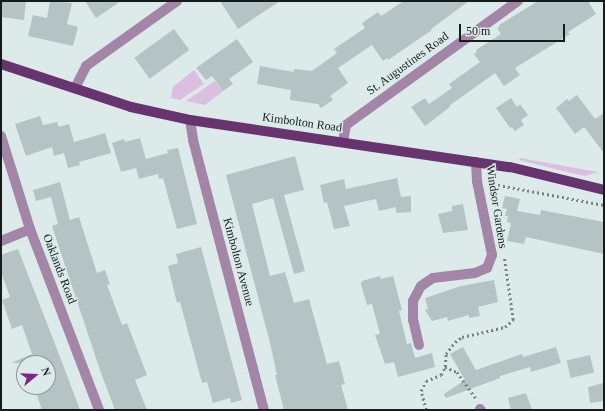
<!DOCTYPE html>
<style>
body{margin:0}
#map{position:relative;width:605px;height:411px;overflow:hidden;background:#dcebea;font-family:Georgia,serif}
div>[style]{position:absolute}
.green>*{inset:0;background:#dcbee0}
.building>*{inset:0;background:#b4c3c3;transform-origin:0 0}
.path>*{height:2.5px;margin-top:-1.25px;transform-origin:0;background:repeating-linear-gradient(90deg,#788282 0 2px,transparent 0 5px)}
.minor>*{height:10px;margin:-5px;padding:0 5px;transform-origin:5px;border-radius:5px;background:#a386a7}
.major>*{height:10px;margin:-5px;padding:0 5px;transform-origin:5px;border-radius:5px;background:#68346f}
span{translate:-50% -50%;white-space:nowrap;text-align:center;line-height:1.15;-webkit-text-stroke:3px #dcebea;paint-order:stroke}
.street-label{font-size:12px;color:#161b1b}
.frame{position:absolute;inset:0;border:2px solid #161b1b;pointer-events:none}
.north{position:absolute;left:16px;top:355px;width:40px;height:40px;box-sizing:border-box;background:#dcebea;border:1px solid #8d9897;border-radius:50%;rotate:71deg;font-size:11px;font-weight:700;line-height:16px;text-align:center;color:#161b1b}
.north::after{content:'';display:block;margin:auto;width:14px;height:18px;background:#81238f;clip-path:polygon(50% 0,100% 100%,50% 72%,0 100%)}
.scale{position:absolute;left:459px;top:24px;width:106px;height:18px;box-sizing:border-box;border:2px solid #161b1b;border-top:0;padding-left:5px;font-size:12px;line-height:14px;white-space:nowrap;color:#161b1b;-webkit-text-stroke:3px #dcebea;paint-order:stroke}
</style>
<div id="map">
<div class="green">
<div style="clip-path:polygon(194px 70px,204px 84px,180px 100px,171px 98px,173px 87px)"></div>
<div style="clip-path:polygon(215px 81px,223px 91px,205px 105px,186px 101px)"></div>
<div style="clip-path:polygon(520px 158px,598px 172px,585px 176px,571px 173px,519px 160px)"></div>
</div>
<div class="building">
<div style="clip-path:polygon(1px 1px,26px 1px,24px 20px,1px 17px)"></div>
<div style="clip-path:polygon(50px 1px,72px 3px,67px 24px,78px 27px,73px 46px,28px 36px,33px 15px,47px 18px)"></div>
<div style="clip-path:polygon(85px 1px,121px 1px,96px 18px)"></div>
<div style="clip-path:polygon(220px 1px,280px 1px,238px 29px)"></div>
<div style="clip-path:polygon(404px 1px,469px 1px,431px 29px,432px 30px,388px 60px,387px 58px,383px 61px,372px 45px,338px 68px,348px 83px,330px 96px,333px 100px,321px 108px,318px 104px,290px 100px,291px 90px,257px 84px,260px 66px,294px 72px,294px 69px,312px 71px,337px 53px,334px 49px,365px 28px,362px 23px,378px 12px,381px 16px)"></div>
<div style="clip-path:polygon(538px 1px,588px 1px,596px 14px,568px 32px,570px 34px,515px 68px,520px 75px,504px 86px,495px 73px,449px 106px,450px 107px,425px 126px,411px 107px,425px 98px,429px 104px,452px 88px,449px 84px,480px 62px,474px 54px,477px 52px,476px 50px,501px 34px,497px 28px,500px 26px,499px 25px)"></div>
<div style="left:174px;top:29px;width:26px;height:49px;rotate:54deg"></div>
<div style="clip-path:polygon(237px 39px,253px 62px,229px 79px,233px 84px,223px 91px,212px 76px,206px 80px,196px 68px)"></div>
<div style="clip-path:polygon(577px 95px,595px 119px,604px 113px,604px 153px,584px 127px,575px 134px,556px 108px,567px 99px,569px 101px)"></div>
<div style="clip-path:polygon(511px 98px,517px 107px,520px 104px,528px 115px,521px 120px,524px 125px,515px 131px,512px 127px,510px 128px,496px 108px)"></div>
<div style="clip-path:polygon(40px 116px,43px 125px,57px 122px,59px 127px,69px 124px,74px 142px,105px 133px,111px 153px,79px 162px,80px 165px,68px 168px,64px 153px,54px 156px,52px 147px,26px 156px,15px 124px)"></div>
<div style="clip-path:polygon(140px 138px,146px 159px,168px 153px,167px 150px,178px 148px,197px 224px,177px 229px,163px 178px,159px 179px,158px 174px,139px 179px,136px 168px,121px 172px,112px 143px,124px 139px,125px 142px)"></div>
<div style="clip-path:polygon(295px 156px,304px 190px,284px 195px,305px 271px,294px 274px,273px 198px,252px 204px,270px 276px,285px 272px,294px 303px,309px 299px,327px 364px,339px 361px,345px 384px,341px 385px,348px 410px,284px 410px,275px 375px,277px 375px,270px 343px,226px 175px)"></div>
<div style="clip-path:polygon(397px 178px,401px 197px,411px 196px,411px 212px,396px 213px,396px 207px,379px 211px,376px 199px,344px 206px,350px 226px,334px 229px,327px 202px,324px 203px,320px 185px,344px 179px,346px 189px)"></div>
<div style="clip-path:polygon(60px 182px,70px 220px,79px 217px,97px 273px,105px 270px,110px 284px,107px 285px,122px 325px,127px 323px,147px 375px,135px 380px,147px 410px,115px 410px,101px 373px,52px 226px,58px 224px,51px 197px,36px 201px,33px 190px)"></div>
<div style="clip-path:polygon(505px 196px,520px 199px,517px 211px,540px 215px,541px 210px,604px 222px,604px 254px,526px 237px,524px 244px,507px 241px,511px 223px,507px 222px,508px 216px,505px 216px,507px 209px,502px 208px)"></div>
<div style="clip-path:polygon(463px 204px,468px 230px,443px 233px,438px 214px,452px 211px,452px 206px)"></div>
<div style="clip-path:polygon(201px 247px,242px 400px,231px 403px,230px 398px,213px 403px,207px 382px,202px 383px,180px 302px,177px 303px,168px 266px,178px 263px,176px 254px)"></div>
<div style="clip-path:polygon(18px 249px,62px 362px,80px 410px,42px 410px,34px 387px,48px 387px,48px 363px,11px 363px,32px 354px,22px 325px,12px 329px,2px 300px,10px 297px,1px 272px,1px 255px)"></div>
<div style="clip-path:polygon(380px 276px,381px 279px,393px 276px,402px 310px,399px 311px,407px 344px,411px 343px,415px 358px,432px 353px,435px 367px,398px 377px,394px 362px,385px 364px,375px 335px,380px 334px,372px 304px,367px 305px,361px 284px,362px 281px)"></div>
<div style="clip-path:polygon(494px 280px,498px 302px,478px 307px,480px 316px,469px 318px,469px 315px,448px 321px,447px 317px,432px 321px,425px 310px,428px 309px,425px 298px,461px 286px)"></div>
<div style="clip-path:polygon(463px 347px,476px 370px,522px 354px,523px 357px,556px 347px,561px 363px,531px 372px,530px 367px,500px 376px,500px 378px,446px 398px,444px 394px,465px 380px,450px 354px)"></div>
<div style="left:590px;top:355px;width:18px;height:24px;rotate:77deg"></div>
<div style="clip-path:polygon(604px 383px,604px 401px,590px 403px,588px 387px)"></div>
<div style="clip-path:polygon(526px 393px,532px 410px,511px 410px,508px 398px)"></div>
</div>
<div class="path">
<div style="left:488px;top:183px;width:5px;rotate:11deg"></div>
<div style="left:493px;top:184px;width:30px;rotate:82deg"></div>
<div style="left:493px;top:184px;width:113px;rotate:10.7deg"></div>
<div style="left:445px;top:367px;width:13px;rotate:23deg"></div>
<div style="left:457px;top:372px;width:32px;rotate:54deg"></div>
<div style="left:426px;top:410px;width:20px;rotate:-105deg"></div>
<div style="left:421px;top:391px;width:11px;rotate:-63deg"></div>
<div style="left:426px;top:381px;width:16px;rotate:-22deg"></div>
<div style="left:441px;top:375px;width:9px;rotate:-63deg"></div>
<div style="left:445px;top:367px;width:13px;rotate:-86deg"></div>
<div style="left:446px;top:354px;width:15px;rotate:-53deg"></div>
<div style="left:455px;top:342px;width:9px;rotate:-36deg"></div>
<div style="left:462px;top:337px;width:44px;rotate:-13.1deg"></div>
<div style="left:505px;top:327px;width:11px;rotate:-41deg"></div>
<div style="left:513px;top:320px;width:64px;rotate:-98.1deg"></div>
</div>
<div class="minor">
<div style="left:75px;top:88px;width:25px;rotate:-63deg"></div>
<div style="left:86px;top:66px;width:112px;rotate:-35.5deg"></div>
<div style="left:190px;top:120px;width:20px;rotate:81deg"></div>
<div style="left:193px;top:140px;width:279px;rotate:75.3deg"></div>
<div style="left:1px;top:136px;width:97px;rotate:72.7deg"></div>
<div style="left:30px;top:229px;width:194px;rotate:69.1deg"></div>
<div style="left:343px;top:142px;width:17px;rotate:-80deg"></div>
<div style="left:346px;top:125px;width:212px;rotate:-35.8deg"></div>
<div style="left:1px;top:241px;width:31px;rotate:-22deg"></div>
<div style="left:419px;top:345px;width:26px;rotate:-103deg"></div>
<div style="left:413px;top:320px;width:19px;rotate:-90deg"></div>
<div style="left:413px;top:301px;width:17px;rotate:-62deg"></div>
<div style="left:421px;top:286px;width:14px;rotate:-34deg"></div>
<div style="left:433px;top:278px;width:42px;rotate:-6.8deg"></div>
<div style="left:475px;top:273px;width:13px;rotate:-23deg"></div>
<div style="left:487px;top:268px;width:14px;rotate:-69deg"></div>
<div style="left:492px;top:255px;width:76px;rotate:-101.5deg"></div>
<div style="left:477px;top:181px;width:19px;rotate:-93deg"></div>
<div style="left:480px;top:409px;width:1px;rotate:45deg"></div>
</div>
<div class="major">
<div style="left:1px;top:64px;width:137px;rotate:18.3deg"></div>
<div style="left:131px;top:107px;width:60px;rotate:12.4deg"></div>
<div style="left:190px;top:120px;width:323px;rotate:8.4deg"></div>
<div style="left:510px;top:167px;width:97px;rotate:13.7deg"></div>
</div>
<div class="street-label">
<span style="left:408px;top:64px;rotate:-36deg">St. Augustines Road</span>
<span style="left:302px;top:123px;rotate:8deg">Kimbolton Road</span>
<span style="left:496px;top:207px;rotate:81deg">Windsor Gardens</span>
<span style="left:238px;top:262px;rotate:75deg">Kimbolton Avenue</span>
<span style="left:59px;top:269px;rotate:69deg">Oaklands Road</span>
</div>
<div class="frame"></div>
<div class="north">N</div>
<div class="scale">50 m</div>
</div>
